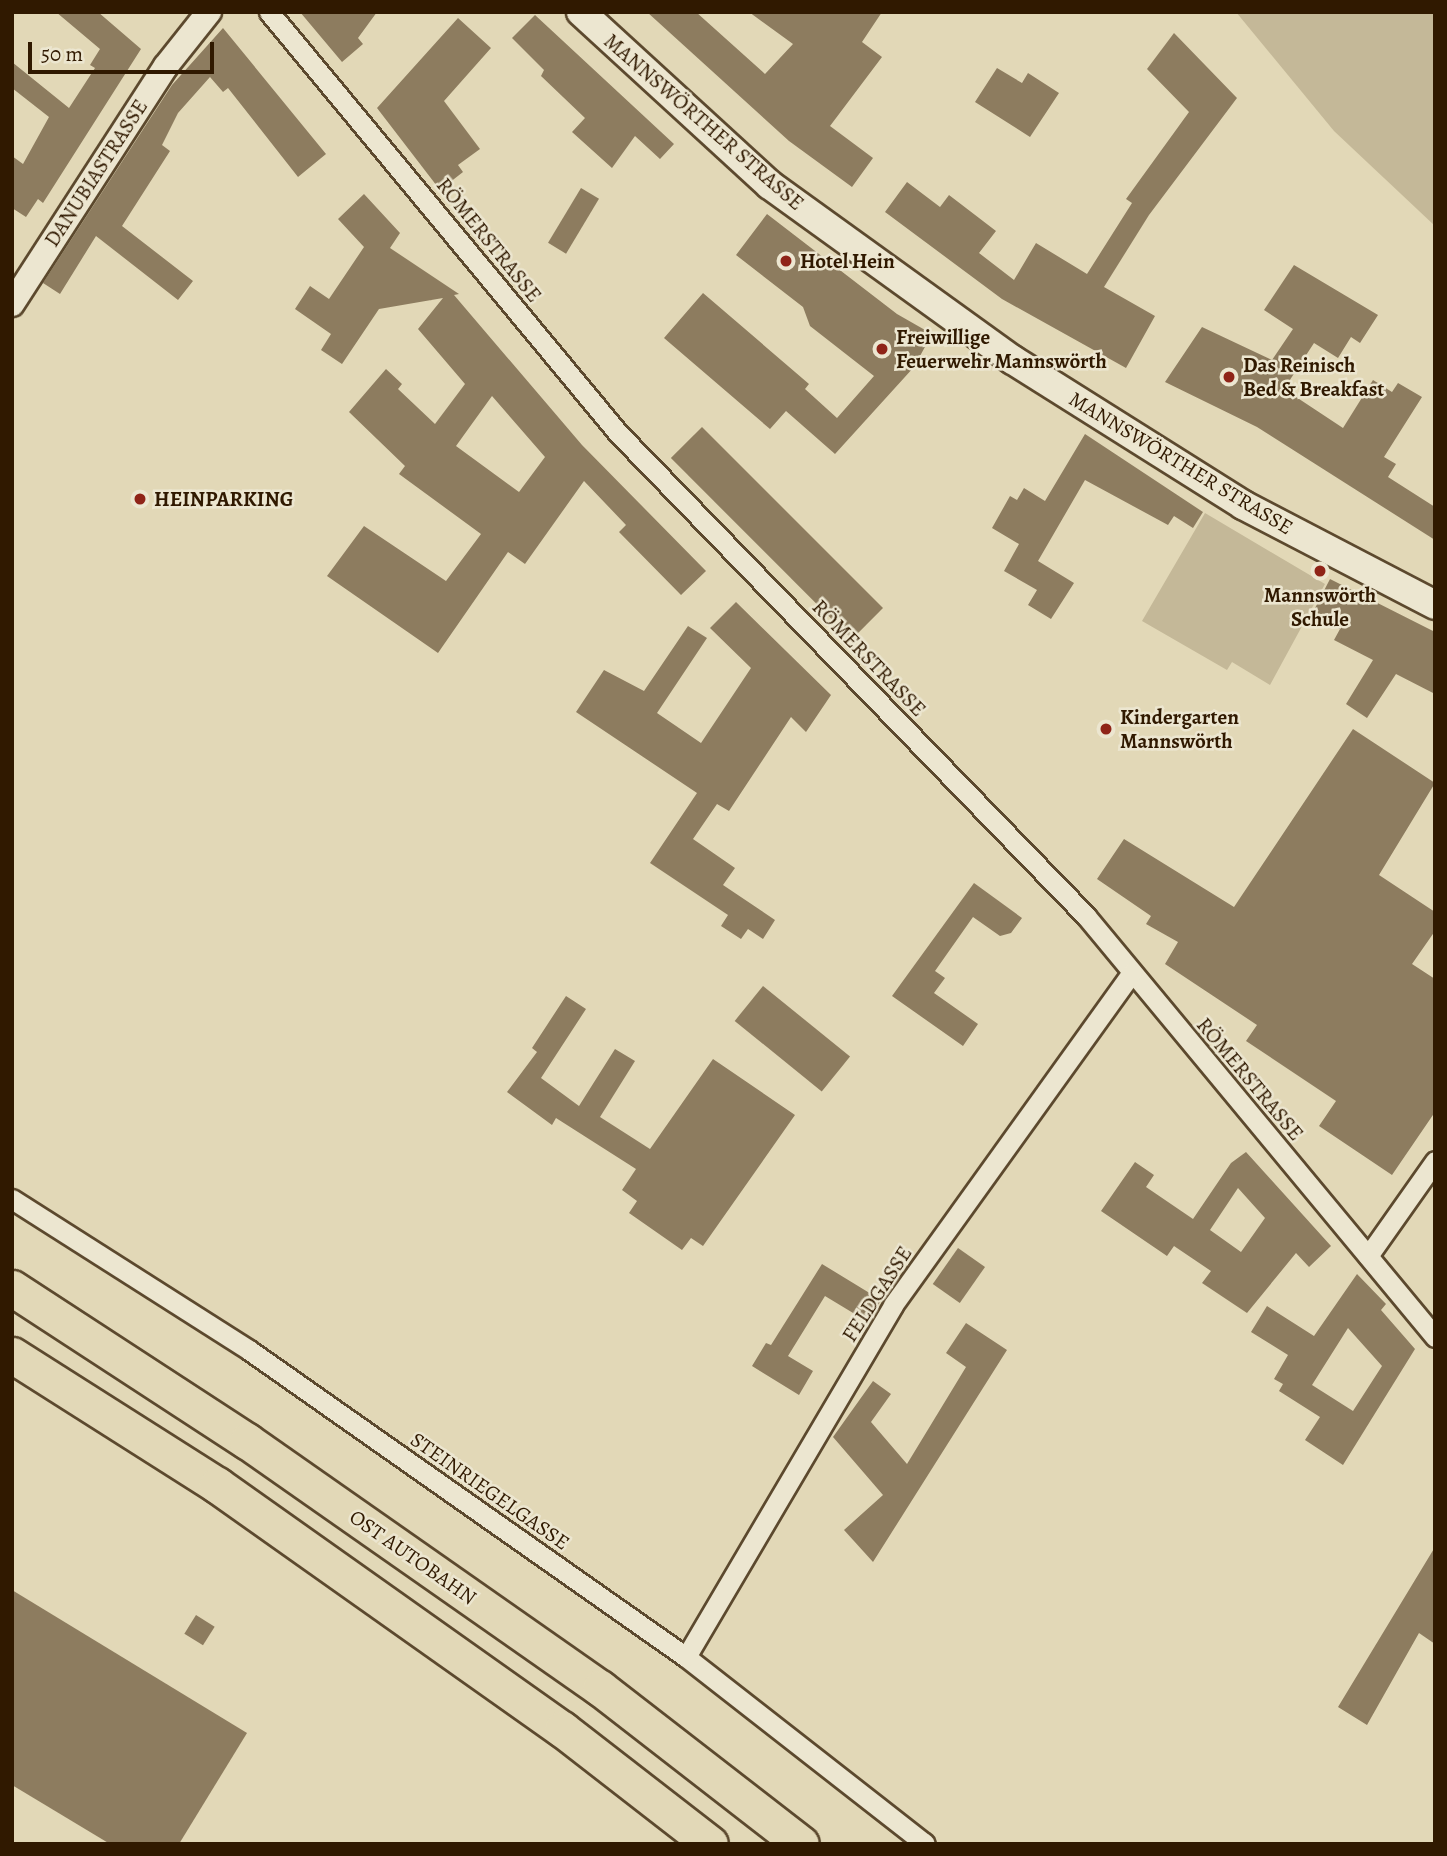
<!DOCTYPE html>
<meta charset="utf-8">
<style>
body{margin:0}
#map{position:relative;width:1447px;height:1856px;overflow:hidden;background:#e2d8b7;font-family:Alegreya,serif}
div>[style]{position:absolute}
.green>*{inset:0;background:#c4b898}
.building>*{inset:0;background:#8d7c5f;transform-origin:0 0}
.roads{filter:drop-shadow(2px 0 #5c492e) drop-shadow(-2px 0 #5c492e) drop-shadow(0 2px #5c492e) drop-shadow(0 -2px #5c492e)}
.minor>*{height:19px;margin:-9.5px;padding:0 9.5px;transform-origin:9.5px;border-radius:9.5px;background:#ece6d0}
.tertiary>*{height:24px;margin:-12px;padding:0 12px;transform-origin:12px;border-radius:12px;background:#ece6d0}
.secondary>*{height:28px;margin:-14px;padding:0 14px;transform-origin:14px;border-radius:14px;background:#ece6d0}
.motorway>*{height:35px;margin:-17.5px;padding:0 17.5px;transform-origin:17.5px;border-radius:17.5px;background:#e2d8b7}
.dots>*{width:19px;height:19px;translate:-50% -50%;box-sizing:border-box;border:4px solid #ece6d0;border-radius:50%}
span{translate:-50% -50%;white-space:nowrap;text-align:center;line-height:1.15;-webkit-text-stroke:5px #ece6d0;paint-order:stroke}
.street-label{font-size:21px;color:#301900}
.poi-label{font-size:21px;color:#301900;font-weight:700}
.left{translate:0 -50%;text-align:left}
.frame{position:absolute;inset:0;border:14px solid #301900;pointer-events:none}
.scale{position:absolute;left:28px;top:42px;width:186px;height:32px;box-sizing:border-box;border:4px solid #301900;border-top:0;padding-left:9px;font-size:21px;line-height:24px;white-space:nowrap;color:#301900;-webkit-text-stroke:5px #ece6d0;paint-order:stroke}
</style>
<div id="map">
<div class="green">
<div style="clip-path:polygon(1236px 12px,1435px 12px,1435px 226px,1334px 131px)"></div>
<div style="clip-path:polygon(1205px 513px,1325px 584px,1270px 685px,1232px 662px,1227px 670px,1142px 621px)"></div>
</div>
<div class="building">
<div style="clip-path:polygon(56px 12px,98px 12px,141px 49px,43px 203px,38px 199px,26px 217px,12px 208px,12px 156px,23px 164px,49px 117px,12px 88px,12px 62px,69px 108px,95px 68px,90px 65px,100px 49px)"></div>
<div style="clip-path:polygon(300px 12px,377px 12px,358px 38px,363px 44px,342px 62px)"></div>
<div style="clip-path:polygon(647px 12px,696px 12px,765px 74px,793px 44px,749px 12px,882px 12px,862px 42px,882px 57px,830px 126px,873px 158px,852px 187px,789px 141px)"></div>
<div style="clip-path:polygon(535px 15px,674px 144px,660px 159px,635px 136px,612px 168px,572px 132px,585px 118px,541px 76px,544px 70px,512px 38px)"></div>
<div style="clip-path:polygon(458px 18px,491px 48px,444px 101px,480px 149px,458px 165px,463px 172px,440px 190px,377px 108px)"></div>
<div style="clip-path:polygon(223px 28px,326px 154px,298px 177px,228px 88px,223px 92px,210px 77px,178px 113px,162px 145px,170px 151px,122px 226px,193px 281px,178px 300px,96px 236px,60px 294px,43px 283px,172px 85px)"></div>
<div style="clip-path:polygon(1174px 33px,1237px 98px,1149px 215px,1104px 287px,1155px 316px,1126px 368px,1002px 299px,885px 212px,907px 182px,940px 207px,949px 195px,996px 231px,979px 253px,1014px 280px,1036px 243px,1087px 274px,1132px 203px,1126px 199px,1189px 112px,1147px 69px)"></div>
<div style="clip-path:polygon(997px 68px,1022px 83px,1028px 73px,1059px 93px,1030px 137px,975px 102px)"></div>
<div style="left:581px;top:188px;width:21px;height:64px;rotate:31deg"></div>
<div style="clip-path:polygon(evenodd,364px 194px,400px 233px,390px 248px,459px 294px,454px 295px,582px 445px,706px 571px,681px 595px,619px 532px,626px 525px,584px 481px,525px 564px,508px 552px,438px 653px,327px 576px,364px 526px,446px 581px,481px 534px,399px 474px,405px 466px,349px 412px,386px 369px,402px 384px,398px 389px,435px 424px,465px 384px,418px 329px,443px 298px,379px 309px,342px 364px,321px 350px,331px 334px,295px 309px,310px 286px,329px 299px,364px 247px,338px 219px,364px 194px,492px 396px,545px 457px,519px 492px,456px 446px,492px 396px)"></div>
<div style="clip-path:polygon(767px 214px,897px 314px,932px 334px,914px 367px,835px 454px,786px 411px,770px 429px,664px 338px,703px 293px,809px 384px,805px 389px,837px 418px,874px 376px,810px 326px,803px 307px,736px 255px)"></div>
<div style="clip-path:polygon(1294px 265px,1378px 315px,1360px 343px,1351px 337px,1338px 358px,1314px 343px,1284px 389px,1343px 428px,1373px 380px,1392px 392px,1398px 383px,1422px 397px,1384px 457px,1396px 464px,1388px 477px,1435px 507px,1435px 540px,1257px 427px,1165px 382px,1202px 327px,1272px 360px,1293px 329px,1264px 310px)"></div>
<div style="left:702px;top:427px;width:256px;height:44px;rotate:45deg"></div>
<div style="clip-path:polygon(1085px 434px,1203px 512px,1193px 528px,1174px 516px,1168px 525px,1085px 480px,1038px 561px,1074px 583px,1051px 619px,1028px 605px,1037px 590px,1004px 571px,1019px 544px,992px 528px,1010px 496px,1017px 500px,1024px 488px,1045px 501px)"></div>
<div style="clip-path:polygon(1330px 579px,1435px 632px,1435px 694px,1396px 674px,1367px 718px,1346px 704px,1373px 660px,1334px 640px,1340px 629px,1312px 614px)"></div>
<div style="clip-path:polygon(736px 602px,831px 695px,806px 732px,791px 717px,729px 811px,717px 804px,693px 839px,735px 868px,723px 885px,775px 920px,763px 939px,748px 929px,741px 939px,721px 926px,728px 915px,650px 863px,697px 793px,576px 712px,604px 670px,644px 691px,688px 626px,707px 638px,657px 713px,701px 743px,751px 668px,710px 628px)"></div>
<div style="clip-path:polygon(1353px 729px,1435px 783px,1379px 875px,1435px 912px,1435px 931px,1412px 964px,1435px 979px,1435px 1112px,1392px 1175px,1319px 1126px,1336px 1101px,1246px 1041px,1257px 1025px,1165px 964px,1178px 942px,1146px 924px,1151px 916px,1097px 879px,1124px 839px,1234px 907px)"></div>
<div style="clip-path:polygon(974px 883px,1022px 918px,1011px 933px,1000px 936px,973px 917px,935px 971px,945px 978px,934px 993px,978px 1024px,963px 1046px,892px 996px)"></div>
<div style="left:763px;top:986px;width:112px;height:45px;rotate:39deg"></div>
<div style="clip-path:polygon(566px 996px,586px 1009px,541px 1078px,579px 1106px,615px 1049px,635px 1061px,600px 1117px,650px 1149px,713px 1059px,795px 1115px,703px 1246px,691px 1238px,682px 1250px,629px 1213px,637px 1201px,622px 1190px,636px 1169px,556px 1118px,552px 1125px,507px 1092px,537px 1052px,532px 1048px)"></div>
<div style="clip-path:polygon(evenodd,1246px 1152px,1331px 1246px,1309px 1267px,1296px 1253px,1247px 1313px,1202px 1283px,1211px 1271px,1174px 1246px,1167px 1256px,1101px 1211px,1135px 1162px,1154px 1175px,1146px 1187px,1193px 1219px,1231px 1163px,1246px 1152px,1238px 1188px,1265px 1218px,1241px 1252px,1210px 1230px,1238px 1188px)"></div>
<div style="left:958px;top:1248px;width:33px;height:44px;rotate:35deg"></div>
<div style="clip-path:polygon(822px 1264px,881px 1300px,868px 1322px,825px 1296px,788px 1356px,813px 1371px,799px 1395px,752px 1366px,766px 1343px,771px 1345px)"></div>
<div style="clip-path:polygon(evenodd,1357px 1274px,1386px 1304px,1381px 1310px,1415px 1349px,1343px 1465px,1305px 1440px,1320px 1417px,1279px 1391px,1283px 1384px,1274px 1379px,1288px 1355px,1251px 1332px,1267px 1306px,1314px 1336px,1357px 1274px,1348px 1328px,1382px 1366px,1353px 1411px,1312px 1385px,1348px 1328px)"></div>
<div style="clip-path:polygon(966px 1323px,1007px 1350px,873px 1562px,844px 1530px,883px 1495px,833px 1437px,873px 1381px,891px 1394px,871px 1422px,907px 1464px,966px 1367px,946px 1353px)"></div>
<div style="clip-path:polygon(1435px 1547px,1435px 1644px,1419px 1633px,1367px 1725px,1338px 1707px)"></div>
<div style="clip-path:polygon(12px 1590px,247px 1733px,179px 1844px,110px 1844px,12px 1785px)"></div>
<div style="left:196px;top:1615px;width:22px;height:22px;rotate:32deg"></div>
</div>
<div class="roads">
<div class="minor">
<div style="left:269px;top:12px;width:547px;rotate:50.34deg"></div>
<div style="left:618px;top:433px;width:673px;rotate:45.9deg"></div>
<div style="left:1086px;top:916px;width:547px;rotate:50.34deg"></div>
<div style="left:12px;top:1199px;width:281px;rotate:32.5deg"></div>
<div style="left:249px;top:1350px;width:534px;rotate:35.09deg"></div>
<div style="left:686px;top:1657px;width:303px;rotate:38deg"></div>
<div style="left:1368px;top:1256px;width:116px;rotate:-54.8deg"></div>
<div style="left:686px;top:1657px;width:408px;rotate:-59.5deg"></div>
<div style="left:893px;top:1305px;width:409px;rotate:-54.3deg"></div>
</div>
<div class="tertiary">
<div style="left:12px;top:304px;width:283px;rotate:-57.1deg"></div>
<div style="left:166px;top:66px;width:69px;rotate:-51.5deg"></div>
</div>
<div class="secondary">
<div style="left:581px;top:12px;width:256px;rotate:42.5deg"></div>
<div style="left:770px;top:185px;width:299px;rotate:35.8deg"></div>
<div style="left:1013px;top:360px;width:272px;rotate:32.2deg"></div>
<div style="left:1243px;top:505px;width:216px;rotate:27.5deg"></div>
</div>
<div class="motorway">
<div style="left:12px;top:1288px;width:280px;rotate:33.1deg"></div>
<div style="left:247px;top:1441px;width:431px;rotate:35deg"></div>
<div style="left:600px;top:1688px;width:254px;rotate:37.8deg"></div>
<div style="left:12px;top:1355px;width:243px;rotate:32.4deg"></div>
<div style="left:217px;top:1485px;width:423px;rotate:35.3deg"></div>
<div style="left:562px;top:1729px;width:187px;rotate:37.8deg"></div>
</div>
</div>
<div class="dots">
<div style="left:786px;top:261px;background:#8f2418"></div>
<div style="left:882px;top:349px;background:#8f2418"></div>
<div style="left:1229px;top:377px;background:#8f2418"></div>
<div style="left:140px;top:499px;background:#8f2418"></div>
<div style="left:1320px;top:571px;background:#8f2418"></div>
<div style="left:1106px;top:729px;background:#8f2418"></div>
</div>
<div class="street-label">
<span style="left:704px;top:122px;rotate:41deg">MANNSWÖRTHER STRASSE</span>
<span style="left:96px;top:173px;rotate:-57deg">DANUBIASTRASSE</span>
<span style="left:489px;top:240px;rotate:51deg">RÖMERSTRASSE</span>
<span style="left:1181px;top:463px;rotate:31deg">MANNSWÖRTHER STRASSE</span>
<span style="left:869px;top:658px;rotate:46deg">RÖMERSTRASSE</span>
<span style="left:1250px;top:1079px;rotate:50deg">RÖMERSTRASSE</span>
<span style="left:877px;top:1294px;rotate:-57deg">FELDGASSE</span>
<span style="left:490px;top:1491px;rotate:35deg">STEINRIEGELGASSE</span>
<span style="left:413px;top:1557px;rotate:35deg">OST AUTOBAHN</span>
</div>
<div class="poi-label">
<span class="left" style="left:800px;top:261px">Hotel Hein</span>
<span class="left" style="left:896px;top:349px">Freiwillige<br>Feuerwehr Mannswörth</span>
<span class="left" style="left:1243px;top:377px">Das Reinisch<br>Bed &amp; Breakfast</span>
<span class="left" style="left:154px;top:499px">HEINPARKING</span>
<span style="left:1320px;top:607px">Mannswörth<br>Schule</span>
<span class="left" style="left:1120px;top:729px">Kindergarten<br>Mannswörth</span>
</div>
<div class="frame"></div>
<div class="scale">50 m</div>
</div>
